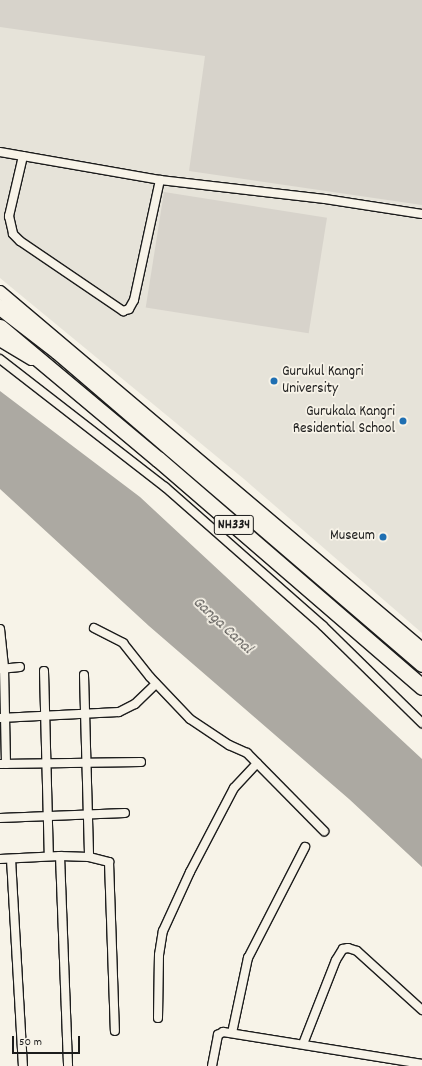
<!DOCTYPE html>
<style>
body{margin:0}
#map{position:relative;width:422px;height:1066px;overflow:hidden;background:#f7f3e8;font-family:Dekko,sans-serif}
div>[style]{position:absolute}
.built>*{inset:0;background:#e6e3d9}
.green>*{inset:0;background:#d7d3cb;transform-origin:0 0}
.water>*{inset:0;background:#aca9a2}
.roads{filter:drop-shadow(1px 0 #1c1c1c) drop-shadow(-1px 0 #1c1c1c) drop-shadow(0 1px #1c1c1c) drop-shadow(0 -1px #1c1c1c)}
.street>*{height:8px;margin:-4px;padding:0 4px;transform-origin:4px;border-radius:4px;background:#f7f3e8}
.secondary>*{height:12px;margin:-6px;padding:0 6px;transform-origin:6px;border-radius:6px;background:#f7f3e8}
.highway>*{height:15px;margin:-7.5px;padding:0 7.5px;transform-origin:7.5px;border-radius:7.5px;background:#f7f3e8}
.dots>*{width:11px;height:11px;translate:-50% -50%;box-sizing:border-box;border:2px solid #f7f3e8;border-radius:50%}
span{translate:-50% -50%;white-space:nowrap;text-align:center;line-height:1.15;-webkit-text-stroke:3.5px #f7f3e8;paint-order:stroke}
.shield-label span{padding:1px 3px;background:#f7f3e8;border:1px solid;border-radius:3px;-webkit-text-stroke-width:0}
.shield-label{font-size:14px;color:#1c1c1c;font-weight:700}
.poi-label{font-size:15px;color:#1c1c1c}
.left{translate:0 -50%;text-align:left}
.right{translate:-100% -50%;text-align:right}
.water-label{font-size:16px;color:#565452;font-style:italic}
.scale{position:absolute;left:12px;top:1036px;width:68px;height:18px;box-sizing:border-box;border:2px solid #1c1c1c;border-top:0;padding-left:5px;font-size:12px;line-height:14px;white-space:nowrap;color:#1c1c1c;-webkit-text-stroke:3px #f7f3e8;paint-order:stroke}
</style>
<div id="map">
<div class="built">
<div style="clip-path:polygon(0 0,422px 0,422px 633px,244px 479px,0 278px)"></div>
</div>
<div class="green">
<div style="clip-path:polygon(0 0,422px 0,422px 205px,189px 171px,205px 56px,0 27px)"></div>
<div style="left:164px;top:192px;width:165px;height:117px;rotate:9deg"></div>
</div>
<div class="water">
<div style="clip-path:polygon(0 391px,140px 497px,422px 759px,422px 867px,349px 799px,149px 626px,0 489px)"></div>
</div>
<div class="roads">
<div class="street">
<div style="left:0;top:152px;width:162px;rotate:9.9deg"></div>
<div style="left:160px;top:180px;width:166px;rotate:6.6deg"></div>
<div style="left:325px;top:199px;width:98px;rotate:8.8deg"></div>
<div style="left:23px;top:156px;width:62px;rotate:103.1deg"></div>
<div style="left:9px;top:216px;width:18px;rotate:77deg"></div>
<div style="left:13px;top:234px;width:10px;rotate:45deg"></div>
<div style="left:20px;top:241px;width:125px;rotate:34.2deg"></div>
<div style="left:123px;top:311px;width:6px;rotate:-18deg"></div>
<div style="left:129px;top:309px;width:10px;rotate:-61deg"></div>
<div style="left:134px;top:300px;width:123px;rotate:-77.8deg"></div>
<div style="left:0;top:359px;width:209px;rotate:37.8deg"></div>
<div style="left:165px;top:487px;width:210px;rotate:41.3deg"></div>
<div style="left:323px;top:626px;width:139px;rotate:44.4deg"></div>
<div style="left:94px;top:628px;width:33px;rotate:27deg"></div>
<div style="left:123px;top:643px;width:43px;rotate:51.5deg"></div>
<div style="left:150px;top:677px;width:58px;rotate:46.4deg"></div>
<div style="left:190px;top:719px;width:47px;rotate:33.7deg"></div>
<div style="left:229px;top:745px;width:20px;rotate:24deg"></div>
<div style="left:247px;top:753px;width:110px;rotate:45.4deg"></div>
<div style="left:0;top:629px;width:39px;rotate:84deg"></div>
<div style="left:4px;top:668px;width:96px;rotate:88.8deg"></div>
<div style="left:0;top:669px;width:20px;rotate:-6deg"></div>
<div style="left:44px;top:671px;width:185px;rotate:88.5deg"></div>
<div style="left:84px;top:675px;width:182px;rotate:88.4deg"></div>
<div style="left:0;top:718px;width:119px;rotate:-2.9deg"></div>
<div style="left:119px;top:712px;width:18px;rotate:-27deg"></div>
<div style="left:135px;top:704px;width:29px;rotate:-44deg"></div>
<div style="left:0;top:764px;width:141px;rotate:-0.8deg"></div>
<div style="left:0;top:818px;width:125px;rotate:-2.3deg"></div>
<div style="left:60px;top:856px;width:210px;rotate:87.8deg"></div>
<div style="left:0;top:859px;width:60px;rotate:-2.9deg"></div>
<div style="left:60px;top:856px;width:29px;rotate:2deg"></div>
<div style="left:89px;top:857px;width:21px;rotate:14deg"></div>
<div style="left:109px;top:862px;width:169px;rotate:88deg"></div>
<div style="left:11px;top:859px;width:207px;rotate:86.7deg"></div>
<div style="left:158px;top:1018px;width:63px;rotate:-89.1deg"></div>
<div style="left:159px;top:955px;width:24px;rotate:-81deg"></div>
<div style="left:163px;top:931px;width:65px;rotate:-65.4deg"></div>
<div style="left:190px;top:872px;width:95px;rotate:-62.4deg"></div>
<div style="left:234px;top:788px;width:34px;rotate:-47deg"></div>
<div style="left:232px;top:1033px;width:77px;rotate:-78deg"></div>
<div style="left:248px;top:958px;width:125px;rotate:-62.8deg"></div>
<div style="left:303px;top:1044px;width:90px;rotate:-68.6deg"></div>
<div style="left:336px;top:960px;width:13px;rotate:-58deg"></div>
<div style="left:343px;top:949px;width:5px;rotate:-11deg"></div>
<div style="left:348px;top:948px;width:9px;rotate:18deg"></div>
<div style="left:357px;top:951px;width:88px;rotate:42.2deg"></div>
<div style="left:212px;top:1066px;width:32px;rotate:-79deg"></div>
<div style="left:218px;top:1035px;width:6px;rotate:-31deg"></div>
<div style="left:223px;top:1032px;width:202px;rotate:9.1deg"></div>
</div>
<div class="secondary">
<div style="left:0;top:292px;width:553px;rotate:40.23deg"></div>
<div style="left:0;top:340px;width:37px;rotate:31deg"></div>
</div>
<div class="highway">
<div style="left:0;top:307px;width:72px;rotate:37.7deg"></div>
<div style="left:57px;top:351px;width:481px;rotate:40.6deg"></div>
<div style="left:0;top:327px;width:206px;rotate:39.9deg"></div>
<div style="left:158px;top:459px;width:349px;rotate:40.8deg"></div>
</div>
</div>
<div class="dots">
<div style="left:274px;top:381px;background:#1f6fb2"></div>
<div style="left:403px;top:421px;background:#1f6fb2"></div>
<div style="left:383px;top:537px;background:#1f6fb2"></div>
</div>
<div class="shield-label">
<span style="left:234px;top:525px">NH334</span>
</div>
<div class="poi-label">
<span class="left" style="left:282px;top:381px">Gurukul Kangri<br>University</span>
<span class="right" style="left:395px;top:421px">Gurukala Kangri<br>Residential School</span>
<span class="right" style="left:375px;top:537px">Museum</span>
</div>
<div class="water-label">
<span style="left:222px;top:626px;rotate:43deg">Ganga Canal</span>
</div>
<div class="scale">50 m</div>
</div>
